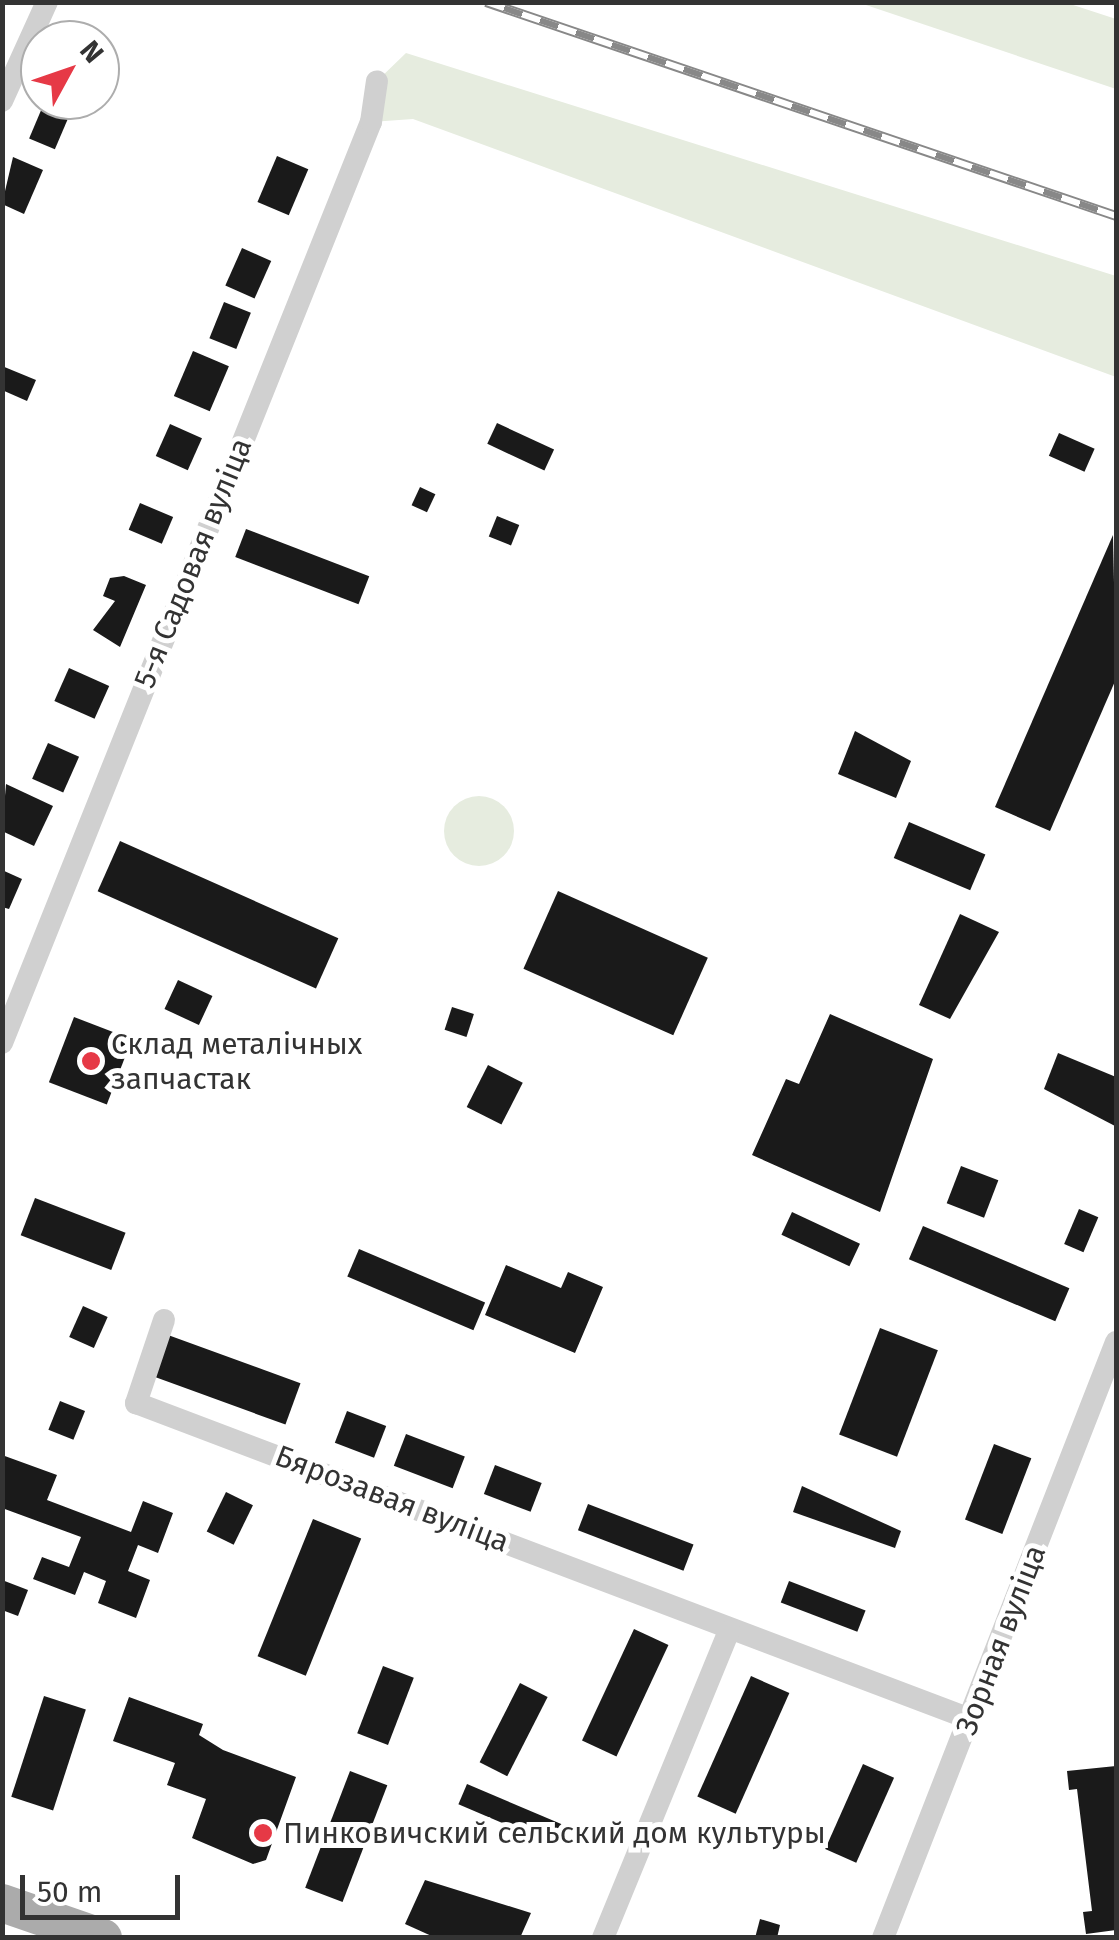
<!DOCTYPE html>
<meta charset="utf-8">
<style>
body{margin:0}
#map{position:relative;width:1119px;height:1940px;overflow:hidden;background:#fff;font-family:"Fira Sans",sans-serif}
div>[style]{position:absolute}
.green>*{inset:0;background:#e6ecdf}
.round{border-radius:50%}
.building>*{inset:0;background:#1a1a1a;transform-origin:0 0}
.street>*{height:22px;margin:-11px;padding:0 11px;transform-origin:11px;border-radius:11px;background:#d0d0d0}
.primary>*{height:38px;margin:-19px;padding:0 19px;transform-origin:19px;border-radius:19px;background:#ababab}
.rail>*{height:10px;margin-top:-5px;transform-origin:0;background:repeating-linear-gradient(90deg,#fff 0 19px,#888 0 38px);box-sizing:border-box;border-block:2px solid #888}
.dots>*{width:28px;height:28px;translate:-50% -50%;box-sizing:border-box;border:5px solid #fff;border-radius:50%}
span{translate:-50% -50%;white-space:nowrap;text-align:center;line-height:1.15;-webkit-text-stroke:10px #fff;paint-order:stroke}
.street-label{font-size:30px;color:#333}
.poi-label{font-size:30px;color:#333}
.left{translate:0 -50%;text-align:left}
.frame{position:absolute;inset:0;border:5px solid #333;pointer-events:none}
.north{position:absolute;left:20px;top:20px;width:100px;height:100px;box-sizing:border-box;background:#fff;border:2px solid #adadad;border-radius:50%;rotate:50deg;font-size:28px;font-weight:700;line-height:40px;text-align:center;color:#333}
.north::after{content:'';display:block;margin:auto;width:35px;height:45px;background:#e63946;clip-path:polygon(50% 0,100% 100%,50% 72%,0 100%)}
.scale{position:absolute;left:20px;top:1875px;width:160px;height:45px;box-sizing:border-box;border:5px solid #333;border-top:0;padding-left:12px;font-size:30px;line-height:35px;white-space:nowrap;color:#333;-webkit-text-stroke:8px #fff;paint-order:stroke}
</style>
<div id="map">
<div class="green">
<div style="clip-path:polygon(860px 3px,1067px 3px,1116px 19px,1116px 89px)"></div>
<div style="clip-path:polygon(406px 53px,1116px 276px,1116px 377px,413px 119px,371px 122px,377px 81px)"></div>
<div class="round" style="left:444px;top:796px;width:70px;height:70px"></div>
</div>
<div class="building">
<div style="left:42px;top:108px;width:28px;height:33px;rotate:23deg"></div>
<div style="left:277px;top:156px;width:34px;height:50px;rotate:23deg"></div>
<div style="clip-path:polygon(13px 157px,43px 170px,24px 214px,2px 204px)"></div>
<div style="left:242px;top:248px;width:32px;height:41px;rotate:24deg"></div>
<div style="left:224px;top:302px;width:29px;height:39px;rotate:22deg"></div>
<div style="left:193px;top:351px;width:39px;height:49px;rotate:23deg"></div>
<div style="clip-path:polygon(2px 366px,36px 380px,27px 401px,2px 390px)"></div>
<div style="left:497px;top:423px;width:63px;height:23px;rotate:25deg"></div>
<div style="left:170px;top:424px;width:35px;height:35px;rotate:24deg"></div>
<div style="left:1059px;top:433px;width:39px;height:25px;rotate:24deg"></div>
<div style="left:420px;top:487px;width:17px;height:20px;rotate:25deg"></div>
<div style="left:140px;top:503px;width:36px;height:29px;rotate:23deg"></div>
<div style="left:497px;top:516px;width:24px;height:22px;rotate:22deg"></div>
<div style="left:246px;top:529px;width:132px;height:30px;rotate:21deg"></div>
<div style="clip-path:polygon(1113px 535px,1116px 679px,1050px 831px,995px 807px)"></div>
<div style="clip-path:polygon(124px 576px,146px 585px,120px 647px,93px 630px,115px 601px,103px 596px,110px 578px)"></div>
<div style="left:69px;top:668px;width:44px;height:36px;rotate:24deg"></div>
<div style="clip-path:polygon(855px 731px,911px 761px,896px 798px,838px 774px)"></div>
<div style="left:48px;top:743px;width:34px;height:39px;rotate:24deg"></div>
<div style="clip-path:polygon(6px 784px,53px 806px,34px 846px,2px 831px)"></div>
<div style="left:909px;top:822px;width:83px;height:39px;rotate:23deg"></div>
<div style="left:120px;top:841px;width:239px;height:55px;rotate:24deg"></div>
<div style="clip-path:polygon(2px 870px,22px 879px,9px 909px,2px 907px)"></div>
<div style="left:558px;top:891px;width:164px;height:85px;rotate:24deg"></div>
<div style="clip-path:polygon(960px 914px,999px 932px,950px 1019px,919px 1005px)"></div>
<div style="left:178px;top:980px;width:38px;height:32px;rotate:25deg"></div>
<div style="left:452px;top:1007px;width:23px;height:24px;rotate:18deg"></div>
<div style="clip-path:polygon(830px 1014px,933px 1059px,880px 1212px,752px 1155px,786px 1079px,799px 1084px)"></div>
<div style="left:74px;top:1017px;width:62px;height:70px;rotate:21deg"></div>
<div style="clip-path:polygon(1058px 1053px,1116px 1077px,1115px 1126px,1044px 1089px)"></div>
<div style="left:488px;top:1065px;width:39px;height:47px;rotate:27deg"></div>
<div style="left:961px;top:1166px;width:40px;height:40px;rotate:21deg"></div>
<div style="left:35px;top:1198px;width:97px;height:40px;rotate:21deg"></div>
<div style="left:1079px;top:1209px;width:21px;height:38px;rotate:23deg"></div>
<div style="left:792px;top:1212px;width:75px;height:25px;rotate:25deg"></div>
<div style="left:923px;top:1226px;width:159px;height:36px;rotate:23deg"></div>
<div style="left:359px;top:1249px;width:137px;height:30px;rotate:23deg"></div>
<div style="clip-path:polygon(506px 1265px,561px 1288px,568px 1272px,603px 1287px,575px 1353px,485px 1315px)"></div>
<div style="left:83px;top:1306px;width:27px;height:34px;rotate:24deg"></div>
<div style="left:880px;top:1328px;width:62px;height:114px;rotate:21deg"></div>
<div style="left:168px;top:1335px;width:141px;height:44px;rotate:20deg"></div>
<div style="left:60px;top:1401px;width:27px;height:31px;rotate:22deg"></div>
<div style="left:347px;top:1411px;width:42px;height:34px;rotate:21deg"></div>
<div style="left:406px;top:1434px;width:63px;height:34px;rotate:21deg"></div>
<div style="left:994px;top:1444px;width:40px;height:81px;rotate:21deg"></div>
<div style="clip-path:polygon(2px 1455px,57px 1475px,47px 1500px,131px 1532px,143px 1501px,173px 1513px,158px 1553px,138px 1545px,128px 1571px,150px 1580px,136px 1618px,98px 1603px,106px 1581px,84px 1572px,75px 1595px,33px 1579px,42px 1557px,69px 1567px,81px 1537px,2px 1508px)"></div>
<div style="left:495px;top:1465px;width:50px;height:31px;rotate:21deg"></div>
<div style="clip-path:polygon(802px 1486px,901px 1531px,895px 1548px,793px 1512px)"></div>
<div style="left:226px;top:1492px;width:30px;height:44px;rotate:26deg"></div>
<div style="left:588px;top:1504px;width:113px;height:28px;rotate:21deg"></div>
<div style="left:313px;top:1519px;width:52px;height:148px;rotate:22deg"></div>
<div style="clip-path:polygon(2px 1580px,28px 1590px,18px 1616px,2px 1610px)"></div>
<div style="left:789px;top:1581px;width:82px;height:23px;rotate:21deg"></div>
<div style="left:634px;top:1629px;width:38px;height:123px;rotate:25deg"></div>
<div style="left:383px;top:1666px;width:33px;height:72px;rotate:21deg"></div>
<div style="left:751px;top:1676px;width:42px;height:132px;rotate:24deg"></div>
<div style="left:520px;top:1683px;width:31px;height:89px;rotate:27deg"></div>
<div style="left:44px;top:1696px;width:44px;height:106px;rotate:18deg"></div>
<div style="clip-path:polygon(129px 1697px,203px 1724px,199px 1735px,223px 1750px,296px 1777px,266px 1860px,253px 1864px,192px 1838px,206px 1799px,167px 1785px,175px 1763px,113px 1741px)"></div>
<div style="left:863px;top:1764px;width:34px;height:93px;rotate:24deg"></div>
<div style="clip-path:polygon(1116px 1766px,1116px 1930px,1086px 1934px,1083px 1912px,1092px 1911px,1077px 1789px,1069px 1790px,1067px 1771px)"></div>
<div style="left:350px;top:1771px;width:40px;height:125px;rotate:21deg"></div>
<div style="left:467px;top:1784px;width:103px;height:22px;rotate:23deg"></div>
<div style="clip-path:polygon(425px 1880px,531px 1913px,520px 1938px,436px 1938px,405px 1924px)"></div>
<div style="clip-path:polygon(760px 1919px,780px 1925px,777px 1938px,755px 1938px)"></div>
</div>
<div class="street">
<div style="left:2px;top:101px;width:109px;rotate:-65.6deg"></div>
<div style="left:2px;top:1043px;width:992px;rotate:-68.17deg"></div>
<div style="left:371px;top:122px;width:41px;rotate:-81.7deg"></div>
<div style="left:164px;top:1320px;width:88px;rotate:108.6deg"></div>
<div style="left:136px;top:1403px;width:892px;rotate:20.75deg"></div>
<div style="left:603px;top:1938px;width:332px;rotate:-67.7deg"></div>
<div style="left:883px;top:1938px;width:640px;rotate:-68.65deg"></div>
</div>
<div class="primary">
<div style="left:2px;top:1903px;width:107px;rotate:19.1deg"></div>
</div>
<div class="rail">
<div style="left:486px;top:2px;width:665px;rotate:18.76deg"></div>
</div>
<div class="dots">
<div style="left:91px;top:1061px;background:#e63946"></div>
<div style="left:263px;top:1833px;background:#e63946"></div>
</div>
<div class="street-label">
<span style="left:193px;top:563px;rotate:-68deg">5-я Садовая вуліца</span>
<span style="left:392px;top:1499px;rotate:21deg">Бярозавая вуліца</span>
<span style="left:1001px;top:1640px;rotate:-69deg">Зорная вуліца</span>
</div>
<div class="poi-label">
<span class="left" style="left:111px;top:1061px">Склад металічных<br>запчастак</span>
<span class="left" style="left:283px;top:1833px">Пинковичский сельский дом культуры</span>
</div>
<div class="frame"></div>
<div class="north">N</div>
<div class="scale">50 m</div>
</div>
